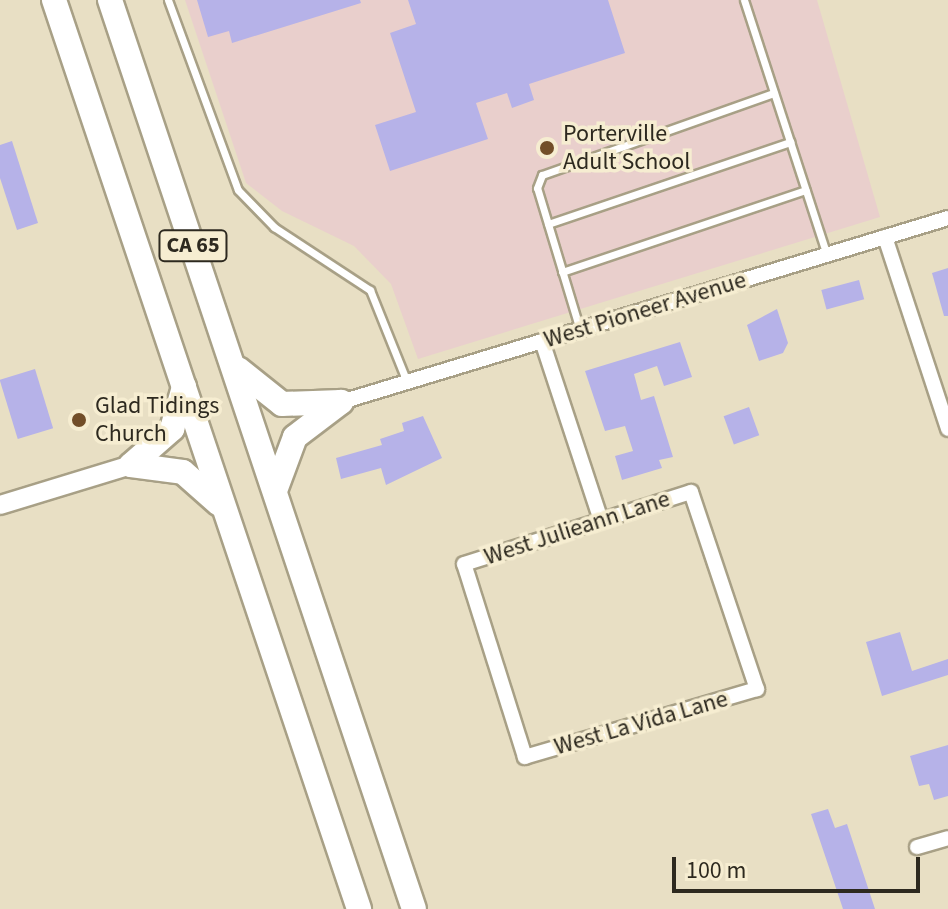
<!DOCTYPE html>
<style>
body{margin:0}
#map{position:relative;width:948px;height:909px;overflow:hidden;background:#e8dfc4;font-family:"Source Sans 3",sans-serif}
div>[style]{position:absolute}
.education>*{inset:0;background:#e9cfcc}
.building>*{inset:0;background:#b6b2e8;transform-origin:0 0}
.roads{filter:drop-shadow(2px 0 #a8a086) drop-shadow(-2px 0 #a8a086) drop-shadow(0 2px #a8a086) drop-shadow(0 -2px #a8a086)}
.service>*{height:7px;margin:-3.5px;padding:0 3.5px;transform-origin:3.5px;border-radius:3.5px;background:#fff}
.minor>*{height:14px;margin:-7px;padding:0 7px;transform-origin:7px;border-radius:7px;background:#fff}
.tertiary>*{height:18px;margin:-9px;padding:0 9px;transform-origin:9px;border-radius:9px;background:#fff}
.motorway>*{height:24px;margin:-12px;padding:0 12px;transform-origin:12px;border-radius:12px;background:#fff}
.dots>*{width:22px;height:22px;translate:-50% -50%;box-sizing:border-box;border:4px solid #f6edd1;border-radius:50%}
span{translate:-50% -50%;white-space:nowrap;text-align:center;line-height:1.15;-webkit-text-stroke:7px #f6edd1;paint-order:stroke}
.shield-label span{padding:2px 6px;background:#f6edd1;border:2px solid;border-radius:6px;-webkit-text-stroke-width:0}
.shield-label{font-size:22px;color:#2d291f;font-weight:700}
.poi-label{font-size:24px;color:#2d291f}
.left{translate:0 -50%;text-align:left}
.street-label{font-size:24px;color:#2d291f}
.scale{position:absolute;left:672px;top:857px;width:248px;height:36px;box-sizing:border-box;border:4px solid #2d291f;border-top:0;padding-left:10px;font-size:24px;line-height:28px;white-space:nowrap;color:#2d291f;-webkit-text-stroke:6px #f6edd1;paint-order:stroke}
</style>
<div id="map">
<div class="education">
<div style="clip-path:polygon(185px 0,817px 0,880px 217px,418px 359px,391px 284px,354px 246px,282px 211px,246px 183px)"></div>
</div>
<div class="building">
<div style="clip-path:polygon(197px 0,360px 0,361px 3px,232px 43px,229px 31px,208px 37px)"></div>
<div style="clip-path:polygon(408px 0,608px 0,625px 53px,529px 84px,534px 100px,512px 108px,507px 93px,476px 103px,488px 139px,390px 171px,375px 125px,416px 112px,390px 33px,416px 24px)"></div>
<div style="clip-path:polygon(12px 141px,38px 223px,17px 230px,0 178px,0 145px)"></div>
<div style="clip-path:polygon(948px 268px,948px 316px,944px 316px,932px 273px)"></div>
<div style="left:859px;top:280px;width:20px;height:39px;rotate:75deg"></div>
<div style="clip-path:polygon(777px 309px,788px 343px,783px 353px,759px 361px,747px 325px)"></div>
<div style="clip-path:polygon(680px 342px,692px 377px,664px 386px,657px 366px,634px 374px,641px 400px,654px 396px,673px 457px,659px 460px,662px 468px,622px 480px,615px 456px,633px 451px,625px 426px,605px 431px,585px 371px)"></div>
<div style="left:35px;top:369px;width:62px;height:37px;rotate:73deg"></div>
<div style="left:749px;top:407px;width:30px;height:27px;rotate:70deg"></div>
<div style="clip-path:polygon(423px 416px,442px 458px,386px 485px,381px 468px,341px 479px,336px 458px,382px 445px,380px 439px,404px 431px,402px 423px)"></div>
<div style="clip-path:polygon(900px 632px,912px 671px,948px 659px,948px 675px,882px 696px,866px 642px)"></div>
<div style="clip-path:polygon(948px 745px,948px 796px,934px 800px,929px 784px,919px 786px,910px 756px)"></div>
<div style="clip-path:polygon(828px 809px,835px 828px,847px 824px,875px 909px,843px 909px,811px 814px)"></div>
</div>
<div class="roads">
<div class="service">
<div style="left:168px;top:0;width:202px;rotate:69.8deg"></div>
<div style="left:238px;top:190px;width:52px;rotate:45.8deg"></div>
<div style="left:274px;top:227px;width:115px;rotate:33.3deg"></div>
<div style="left:370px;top:290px;width:99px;rotate:68.1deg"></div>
<div style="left:744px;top:0;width:268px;rotate:72deg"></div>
<div style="left:548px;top:224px;width:256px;rotate:-18.7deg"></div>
<div style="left:562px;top:272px;width:257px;rotate:-18.6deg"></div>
<div style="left:580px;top:330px;width:148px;rotate:-106.8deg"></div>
<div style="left:537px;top:188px;width:14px;rotate:-69deg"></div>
<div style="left:542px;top:175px;width:246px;rotate:-19.5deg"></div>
</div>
<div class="minor">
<div style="left:885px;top:237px;width:202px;rotate:71.8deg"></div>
<div style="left:542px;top:341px;width:188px;rotate:71.8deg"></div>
<div style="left:341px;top:402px;width:634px;rotate:-16.86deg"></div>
<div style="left:691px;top:492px;width:208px;rotate:71.5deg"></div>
<div style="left:757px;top:689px;width:242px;rotate:163.7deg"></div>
<div style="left:525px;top:757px;width:202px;rotate:-107.5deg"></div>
<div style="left:464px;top:564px;width:238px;rotate:-17.6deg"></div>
<div style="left:917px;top:847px;width:32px;rotate:-16deg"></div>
</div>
<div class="tertiary">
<div style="left:0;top:505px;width:137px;rotate:-17deg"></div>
</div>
<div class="motorway">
<div style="left:54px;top:0;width:959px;rotate:71.45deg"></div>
<div style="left:110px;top:0;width:958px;rotate:71.51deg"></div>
<div style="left:238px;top:369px;width:56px;rotate:38.5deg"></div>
<div style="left:282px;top:404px;width:59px;rotate:-1.9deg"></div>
<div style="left:131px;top:465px;width:52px;rotate:7.7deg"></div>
<div style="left:183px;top:472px;width:48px;rotate:41.6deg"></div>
<div style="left:131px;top:465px;width:55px;rotate:-41.3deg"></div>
<div style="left:172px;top:429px;width:44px;rotate:-74.1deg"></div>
<div style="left:276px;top:488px;width:54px;rotate:-69.6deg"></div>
<div style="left:295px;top:437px;width:58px;rotate:-37.3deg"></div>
</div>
</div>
<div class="dots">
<div style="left:547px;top:148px;background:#724e28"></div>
<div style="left:79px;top:420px;background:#724e28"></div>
</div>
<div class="shield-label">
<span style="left:193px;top:246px">CA 65</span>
</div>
<div class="poi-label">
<span class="left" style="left:563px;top:148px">Porterville<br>Adult School</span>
<span class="left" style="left:95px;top:420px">Glad Tidings<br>Church</span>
</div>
<div class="street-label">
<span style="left:645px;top:310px;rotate:-17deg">West Pioneer Avenue</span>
<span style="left:577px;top:528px;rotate:-18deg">West Julieann Lane</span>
<span style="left:641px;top:723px;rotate:-16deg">West La Vida Lane</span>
</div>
<div class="scale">100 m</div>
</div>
